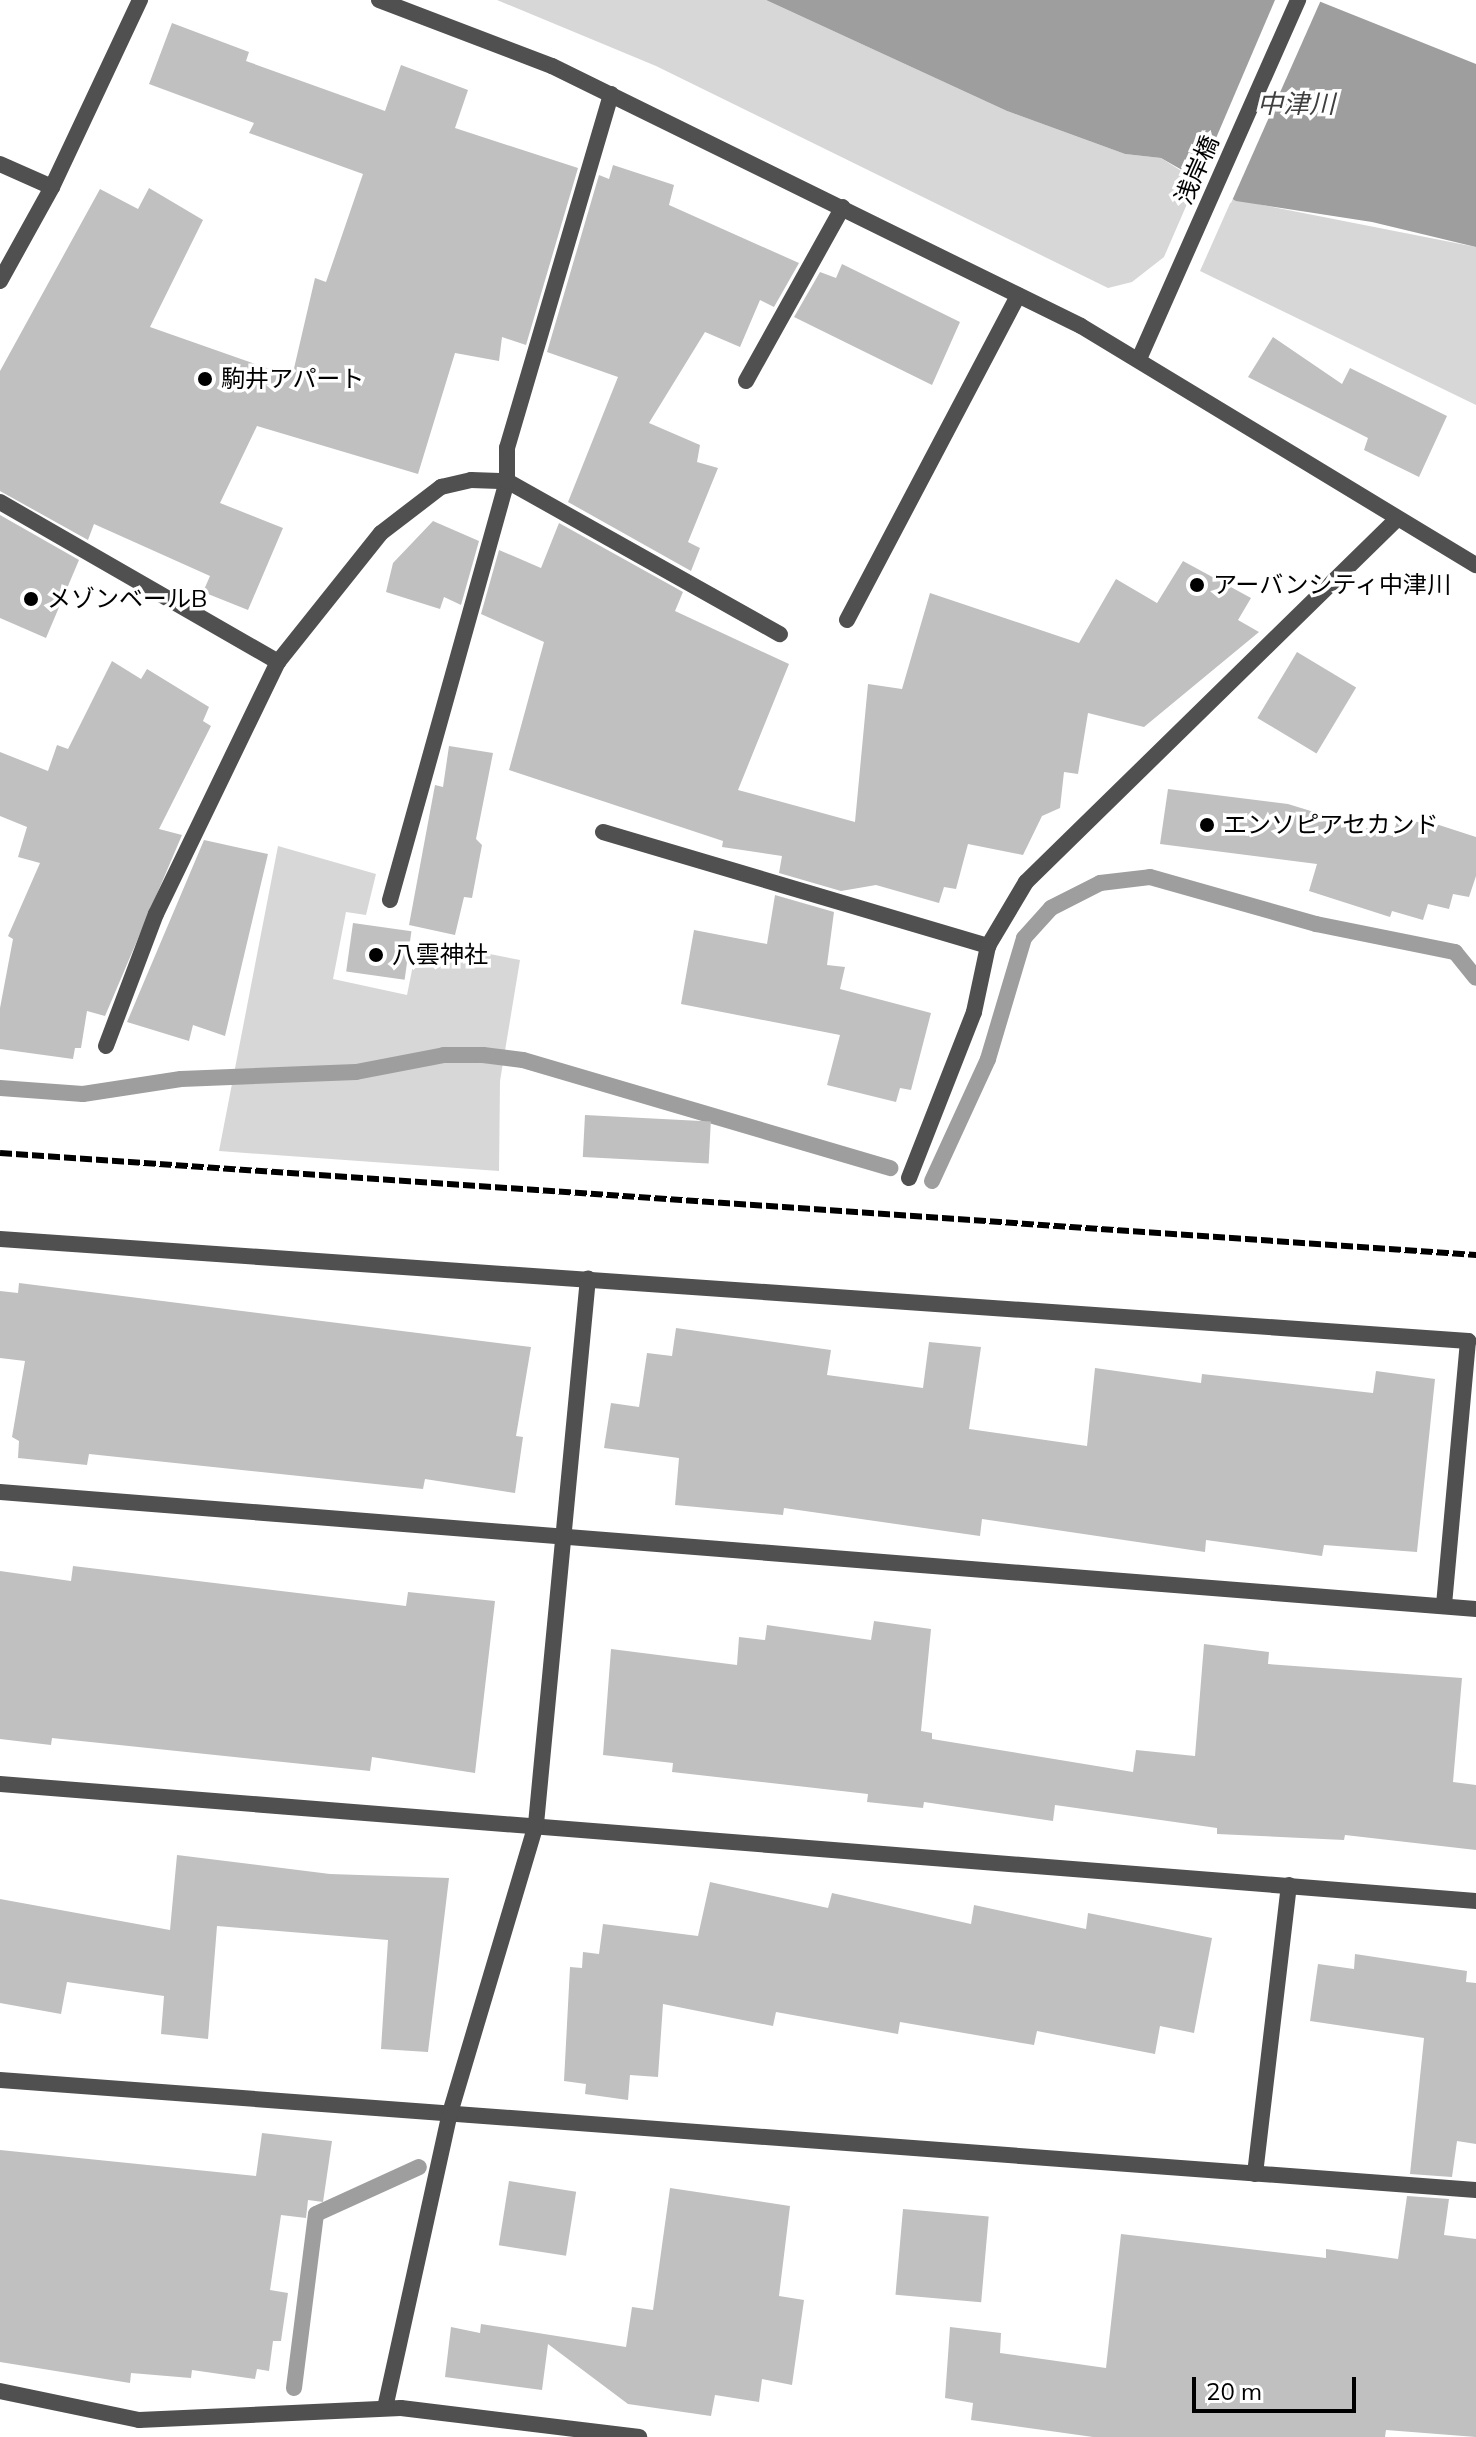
<!DOCTYPE html>
<meta charset="utf-8">
<style>
body{margin:0}
#map{position:relative;width:1476px;height:2437px;overflow:hidden;background:#fff;font-family:Mulish,"Noto Sans JP",sans-serif}
div>[style]{position:absolute}
.green>*{inset:0;background:#d7d7d7}
.water>*{inset:0;background:#9e9e9e}
.pier>*{inset:0;background:#fff}
.stream>*{height:16px;margin:-8px;padding:0 8px;transform-origin:8px;border-radius:8px;background:#9e9e9e}
.building>*{inset:0;background:#c0c0c0;transform-origin:0 0}
.minor>*{height:16px;margin:-8px;padding:0 8px;transform-origin:8px;border-radius:8px;background:#505050}
.tertiary>*{height:16px;margin:-8px;padding:0 8px;transform-origin:8px;border-radius:8px;background:#505050}
.rail>*{height:6px;margin-top:-3px;transform-origin:0;background:repeating-linear-gradient(90deg,#000 0 12px,transparent 0 16px)}
.dots>*{width:22px;height:22px;translate:-50% -50%;box-sizing:border-box;border:4px solid #fff;border-radius:50%}
span{translate:-50% -50%;white-space:nowrap;text-align:center;line-height:1.15;-webkit-text-stroke:7px #fff;paint-order:stroke}
.street-label{font-size:24px;color:#000}
.poi-label{font-size:24px;color:#000}
.left{translate:0 -50%;text-align:left}
.water-label{font-size:26px;color:#3f3f3f;font-style:italic}
.scale{position:absolute;left:1192px;top:2377px;width:164px;height:36px;box-sizing:border-box;border:4px solid #000;border-top:0;padding-left:10px;font-size:24px;line-height:28px;white-space:nowrap;color:#000;-webkit-text-stroke:6px #fff;paint-order:stroke}
</style>
<div id="map">
<div class="green">
<div style="clip-path:polygon(497px 0,766px 0,1007px 111px,1125px 154px,1161px 158px,1197px 181px,1164px 257px,1132px 282px,1108px 288px,656px 66px)"></div>
<div style="clip-path:polygon(1232px 199px,1476px 247px,1476px 405px,1200px 271px)"></div>
<div style="clip-path:polygon(278px 846px,376px 874px,366px 915px,346px 912px,333px 979px,407px 995px,418px 940px,520px 960px,500px 1081px,499px 1171px,219px 1151px)"></div>
</div>
<div class="water">
<div style="clip-path:polygon(766px 0,1316px 0,1476px 64px,1476px 247px,1372px 222px,1236px 201px,1161px 158px,1125px 154px,1007px 111px)"></div>
</div>
<div class="pier">
<div style="clip-path:polygon(1275px 0,1321px 0,1231px 203px,1196px 185px)"></div>
</div>
<div class="stream">
<div style="left:0;top:1088px;width:83px;rotate:4.1deg"></div>
<div style="left:83px;top:1094px;width:99px;rotate:-8.7deg"></div>
<div style="left:181px;top:1079px;width:175px;rotate:-2.3deg"></div>
<div style="left:356px;top:1072px;width:90px;rotate:-10.9deg"></div>
<div style="left:444px;top:1055px;width:39px"></div>
<div style="left:483px;top:1055px;width:40px;rotate:7.1deg"></div>
<div style="left:523px;top:1060px;width:383px;rotate:16.4deg"></div>
<div style="left:932px;top:1181px;width:134px;rotate:-65.3deg"></div>
<div style="left:988px;top:1059px;width:126px;rotate:-73.4deg"></div>
<div style="left:1024px;top:938px;width:40px;rotate:-48deg"></div>
<div style="left:1051px;top:908px;width:55px;rotate:-27deg"></div>
<div style="left:1100px;top:883px;width:50px;rotate:-6.8deg"></div>
<div style="left:1150px;top:877px;width:173px;rotate:15.8deg"></div>
<div style="left:1316px;top:924px;width:142px;rotate:11.4deg"></div>
<div style="left:1455px;top:952px;width:33px;rotate:51deg"></div>
<div style="left:294px;top:2388px;width:175px;rotate:-82.8deg"></div>
<div style="left:316px;top:2214px;width:113px;rotate:-24.5deg"></div>
</div>
<div class="building">
<div style="clip-path:polygon(172px 23px,249px 52px,246px 61px,385px 111px,401px 65px,468px 90px,455px 128px,578px 168px,526px 345px,502px 337px,499px 361px,455px 353px,418px 474px,257px 426px,220px 503px,283px 528px,248px 610px,203px 592px,210px 576px,94px 524px,88px 540px,0 491px,0 371px,100px 189px,138px 209px,149px 188px,203px 220px,150px 327px,292px 377px,315px 278px,326px 282px,363px 174px,249px 133px,254px 123px,149px 84px)"></div>
<div style="clip-path:polygon(613px 165px,674px 185px,669px 205px,799px 263px,774px 307px,760px 300px,740px 347px,705px 332px,649px 423px,700px 445px,697px 462px,718px 468px,688px 542px,700px 548px,691px 571px,568px 502px,618px 377px,547px 352px,599px 175px,609px 179px)"></div>
<div style="clip-path:polygon(842px 264px,960px 322px,932px 385px,794px 317px,820px 272px,836px 278px)"></div>
<div style="clip-path:polygon(1273px 337px,1342px 384px,1350px 368px,1447px 416px,1419px 477px,1364px 450px,1368px 438px,1248px 377px)"></div>
<div style="clip-path:polygon(0 515px,79px 560px,46px 638px,0 618px)"></div>
<div style="clip-path:polygon(433px 521px,479px 541px,461px 605px,444px 597px,440px 609px,386px 592px,393px 563px)"></div>
<div style="clip-path:polygon(559px 523px,683px 592px,675px 611px,789px 664px,738px 790px,855px 822px,868px 684px,902px 689px,930px 593px,1079px 643px,1116px 579px,1157px 603px,1183px 561px,1251px 598px,1238px 620px,1259px 632px,1144px 727px,1088px 713px,1078px 774px,1064px 772px,1060px 808px,1042px 816px,1023px 855px,968px 844px,956px 889px,944px 887px,939px 903px,876px 885px,841px 891px,779px 873px,782px 856px,722px 847px,723px 841px,509px 770px,544px 642px,481px 614px,499px 550px,541px 568px)"></div>
<div style="left:1297px;top:652px;width:69px;height:77px;rotate:31deg"></div>
<div style="clip-path:polygon(112px 661px,141px 679px,147px 669px,209px 707px,203px 721px,211px 726px,159px 829px,182px 835px,105px 1016px,87px 1011px,81px 1048px,75px 1048px,73px 1059px,0 1049px,0 1008px,13px 939px,8px 936px,40px 863px,18px 857px,27px 827px,0 816px,0 752px,48px 771px,57px 745px,68px 749px)"></div>
<div style="clip-path:polygon(449px 746px,493px 753px,476px 839px,482px 845px,472px 898px,464px 897px,455px 935px,409px 925px,435px 785px,443px 787px)"></div>
<div style="clip-path:polygon(1168px 789px,1288px 804px,1392px 836px,1398px 819px,1439px 825px,1476px 837px,1476px 876px,1469px 897px,1453px 894px,1449px 909px,1428px 904px,1423px 920px,1392px 911px,1390px 917px,1309px 891px,1317px 864px,1160px 844px)"></div>
<div style="clip-path:polygon(204px 840px,268px 854px,225px 1036px,193px 1025px,189px 1041px,127px 1022px)"></div>
<div style="clip-path:polygon(775px 895px,834px 912px,827px 965px,845px 967px,840px 989px,931px 1013px,911px 1090px,900px 1088px,896px 1102px,827px 1085px,840px 1035px,681px 1004px,694px 930px,767px 944px)"></div>
<div style="left:353px;top:923px;width:59px;height:49px;rotate:8deg"></div>
<div style="left:585px;top:1115px;width:126px;height:42px;rotate:3deg"></div>
<div style="clip-path:polygon(19px 1283px,531px 1347px,516px 1436px,523px 1437px,515px 1493px,425px 1479px,423px 1489px,89px 1454px,87px 1465px,18px 1458px,19px 1441px,12px 1437px,25px 1361px,0 1358px,0 1291px,18px 1293px)"></div>
<div style="clip-path:polygon(676px 1328px,831px 1350px,827px 1375px,923px 1388px,929px 1342px,981px 1347px,969px 1429px,1087px 1446px,1095px 1368px,1201px 1383px,1202px 1374px,1373px 1393px,1376px 1371px,1435px 1379px,1417px 1552px,1324px 1545px,1322px 1556px,1206px 1540px,1205px 1552px,982px 1519px,980px 1536px,784px 1508px,783px 1515px,675px 1505px,679px 1458px,604px 1448px,611px 1403px,639px 1407px,647px 1353px,672px 1356px)"></div>
<div style="clip-path:polygon(73px 1566px,406px 1606px,408px 1592px,495px 1601px,475px 1773px,372px 1757px,370px 1771px,52px 1738px,51px 1745px,0 1739px,0 1571px,71px 1581px)"></div>
<div style="clip-path:polygon(874px 1621px,931px 1629px,921px 1731px,932px 1733px,932px 1739px,1133px 1772px,1136px 1750px,1195px 1756px,1204px 1644px,1269px 1652px,1268px 1664px,1462px 1678px,1453px 1782px,1476px 1785px,1476px 1850px,1345px 1835px,1344px 1840px,1217px 1834px,1217px 1828px,1055px 1805px,1053px 1821px,924px 1802px,923px 1808px,867px 1802px,868px 1794px,672px 1772px,673px 1763px,603px 1755px,611px 1649px,737px 1665px,739px 1637px,765px 1640px,767px 1625px,871px 1640px)"></div>
<div style="clip-path:polygon(177px 1855px,330px 1874px,449px 1878px,428px 2052px,381px 2049px,388px 1940px,217px 1926px,208px 2039px,161px 2034px,164px 1996px,67px 1982px,61px 2014px,0 2003px,0 1899px,170px 1930px)"></div>
<div style="clip-path:polygon(710px 1882px,828px 1908px,832px 1893px,971px 1924px,974px 1905px,1086px 1929px,1088px 1913px,1212px 1938px,1194px 2033px,1160px 2026px,1155px 2054px,1037px 2031px,1034px 2045px,900px 2022px,898px 2034px,776px 2012px,773px 2026px,663px 2004px,658px 2077px,630px 2075px,628px 2100px,585px 2094px,586px 2084px,564px 2081px,570px 1967px,582px 1968px,583px 1952px,599px 1954px,603px 1924px,698px 1936px)"></div>
<div style="clip-path:polygon(1355px 1954px,1467px 1971px,1466px 1982px,1476px 1983px,1476px 2144px,1457px 2141px,1452px 2177px,1410px 2174px,1424px 2038px,1310px 2021px,1318px 1964px,1354px 1969px)"></div>
<div style="clip-path:polygon(262px 2133px,332px 2141px,323px 2202px,308px 2200px,306px 2218px,281px 2215px,270px 2290px,288px 2293px,281px 2341px,273px 2341px,269px 2371px,257px 2369px,255px 2379px,192px 2370px,191px 2378px,131px 2373px,130px 2383px,0 2362px,0 2150px,256px 2176px)"></div>
<div style="left:509px;top:2181px;width:68px;height:65px;rotate:9deg"></div>
<div style="clip-path:polygon(670px 2188px,790px 2206px,779px 2296px,804px 2300px,792px 2385px,762px 2379px,759px 2402px,715px 2395px,711px 2416px,628px 2404px,548px 2344px,542px 2390px,445px 2377px,451px 2327px,480px 2333px,481px 2324px,626px 2347px,632px 2307px,653px 2310px)"></div>
<div style="clip-path:polygon(1407px 2196px,1449px 2199px,1444px 2235px,1476px 2239px,1476px 2437px,1386px 2430px,1385px 2437px,1093px 2437px,971px 2420px,973px 2403px,945px 2398px,950px 2327px,1001px 2333px,1000px 2353px,1106px 2368px,1121px 2234px,1326px 2258px,1326px 2249px,1398px 2259px)"></div>
<div style="left:903px;top:2209px;width:86px;height:86px;rotate:5deg"></div>
</div>
<div class="minor">
<div style="left:0;top:164px;width:57px;rotate:23.9deg"></div>
<div style="left:0;top:281px;width:107px;rotate:-61deg"></div>
<div style="left:52px;top:187px;width:207px;rotate:-64.8deg"></div>
<div style="left:746px;top:381px;width:199px;rotate:-60.9deg"></div>
<div style="left:0;top:502px;width:321px;rotate:29.9deg"></div>
<div style="left:278px;top:662px;width:165px;rotate:-51.4deg"></div>
<div style="left:381px;top:533px;width:76px;rotate:-37.5deg"></div>
<div style="left:441px;top:487px;width:31px;rotate:-13deg"></div>
<div style="left:471px;top:480px;width:36px;rotate:2deg"></div>
<div style="left:507px;top:481px;width:313px;rotate:29.3deg"></div>
<div style="left:847px;top:620px;width:367px;rotate:-62.2deg"></div>
<div style="left:603px;top:832px;width:402px;rotate:16.5deg"></div>
<div style="left:390px;top:900px;width:435px;rotate:-74.4deg"></div>
<div style="left:507px;top:481px;width:33px;rotate:-90deg"></div>
<div style="left:507px;top:448px;width:369px;rotate:-73.6deg"></div>
<div style="left:106px;top:1046px;width:141px;rotate:-69.3deg"></div>
<div style="left:156px;top:914px;width:280px;rotate:-64.2deg"></div>
<div style="left:909px;top:1178px;width:178px;rotate:-68.6deg"></div>
<div style="left:974px;top:1012px;width:67px;rotate:-78deg"></div>
<div style="left:988px;top:946px;width:74px;rotate:-59.3deg"></div>
<div style="left:1026px;top:882px;width:519px;rotate:-44.38deg"></div>
<div style="left:0;top:1239px;width:1472px;rotate:3.97deg"></div>
<div style="left:1468px;top:1341px;width:266px;rotate:95.2deg"></div>
<div style="left:0;top:1492px;width:1481px;rotate:4.53deg"></div>
<div style="left:0;top:1784px;width:1481px;rotate:4.53deg"></div>
<div style="left:0;top:2080px;width:1480px;rotate:4.26deg"></div>
<div style="left:1255px;top:2174px;width:291px;rotate:-83.3deg"></div>
<div style="left:0;top:2391px;width:142px;rotate:11.8deg"></div>
<div style="left:139px;top:2420px;width:262px;rotate:-2.6deg"></div>
<div style="left:401px;top:2408px;width:240px;rotate:6.9deg"></div>
<div style="left:385px;top:2408px;width:302px;rotate:-77.6deg"></div>
<div style="left:450px;top:2113px;width:302px;rotate:-73.4deg"></div>
<div style="left:536px;top:1824px;width:548px;rotate:-84.56deg"></div>
</div>
<div class="tertiary">
<div style="left:379px;top:0;width:185px;rotate:20.9deg"></div>
<div style="left:552px;top:66px;width:589px;rotate:26.17deg"></div>
<div style="left:1081px;top:326px;width:462px;rotate:31.2deg"></div>
<div style="left:1139px;top:359px;width:393px;rotate:-66.1deg"></div>
</div>
<div class="rail">
<div style="left:0;top:1153px;width:1480px;rotate:3.95deg"></div>
</div>
<div class="dots">
<div style="left:205px;top:379px;background:#000"></div>
<div style="left:1197px;top:585px;background:#000"></div>
<div style="left:31px;top:599px;background:#000"></div>
<div style="left:1207px;top:825px;background:#000"></div>
<div style="left:376px;top:955px;background:#000"></div>
</div>
<div class="street-label">
<span style="left:1197px;top:170px;rotate:-66deg">浅岸橋</span>
</div>
<div class="poi-label">
<span class="left" style="left:221px;top:379px">駒井アパート</span>
<span class="left" style="left:1213px;top:585px">アーバンシティ中津川</span>
<span class="left" style="left:47px;top:599px">メゾンベールB</span>
<span class="left" style="left:1223px;top:825px">エンソピアセカンド</span>
<span class="left" style="left:392px;top:955px">八雲神社</span>
</div>
<div class="water-label">
<span style="left:1296px;top:104px">中津川</span>
</div>
<div class="scale">20 m</div>
</div>
